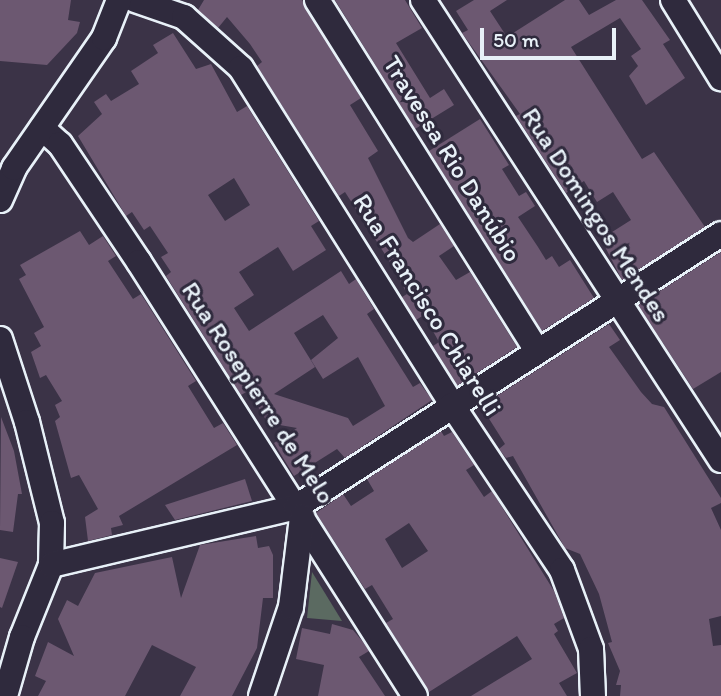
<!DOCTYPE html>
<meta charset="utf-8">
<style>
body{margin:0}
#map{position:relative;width:721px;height:696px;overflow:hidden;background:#3b3347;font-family:Itim,sans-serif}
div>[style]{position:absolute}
.green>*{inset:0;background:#5b6a61}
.building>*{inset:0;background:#6c5871}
.roads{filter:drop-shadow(2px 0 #e8f1f8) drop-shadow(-2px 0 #e8f1f8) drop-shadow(0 2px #e8f1f8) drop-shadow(0 -2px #e8f1f8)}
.minor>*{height:24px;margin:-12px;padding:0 12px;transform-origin:12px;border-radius:12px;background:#2f2a3d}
span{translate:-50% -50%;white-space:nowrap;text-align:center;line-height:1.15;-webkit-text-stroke:6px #2f2a3d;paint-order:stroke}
.street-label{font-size:26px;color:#e8f1f8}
.scale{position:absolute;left:480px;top:28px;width:136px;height:32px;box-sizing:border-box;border:4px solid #e8f1f8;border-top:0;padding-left:9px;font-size:21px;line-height:24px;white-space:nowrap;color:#e8f1f8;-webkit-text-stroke:5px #2f2a3d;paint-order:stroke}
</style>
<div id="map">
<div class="green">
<div style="clip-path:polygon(312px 572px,342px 621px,307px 618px)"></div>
</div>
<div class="building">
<div style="clip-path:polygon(0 0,71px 0,68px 20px,80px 22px,77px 33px,47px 65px,0 61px)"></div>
<div style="clip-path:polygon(204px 0,302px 0,361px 98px,350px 105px,378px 151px,368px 158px,408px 238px,413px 242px,440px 224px,454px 246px,439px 256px,456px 280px,470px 272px,517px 347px,457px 386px,433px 346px,439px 342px,424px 315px,416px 320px,402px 297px,407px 294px,395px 270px,345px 192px,339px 196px,257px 66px,262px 62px,250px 44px,227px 17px,218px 28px,198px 10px)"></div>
<div style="clip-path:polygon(335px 0,405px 0,422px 28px,396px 43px,430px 98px,444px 89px,454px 105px,415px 129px)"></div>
<div style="clip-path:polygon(474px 0,507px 0,490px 11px,507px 37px,565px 0,579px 0,589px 15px,616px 0,642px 0,670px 40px,663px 44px,685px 78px,646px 105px,629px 76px,638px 66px,631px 56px,641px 49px,620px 18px,571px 47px,642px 159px,654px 152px,705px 227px,622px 280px,601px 239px,631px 220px,613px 192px,597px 202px,584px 181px,566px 193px,516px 116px,520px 114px,462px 33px,468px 30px,456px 11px)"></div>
<div style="clip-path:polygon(evenodd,173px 33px,196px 69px,211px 64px,237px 112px,247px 106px,319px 221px,311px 226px,326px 250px,293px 271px,278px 247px,239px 272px,254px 295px,234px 308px,249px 331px,341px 271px,349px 284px,356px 279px,374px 309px,367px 314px,413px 387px,420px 383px,432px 400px,345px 458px,337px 449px,294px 476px,274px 443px,297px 428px,268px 423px,248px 391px,241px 395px,166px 276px,171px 272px,161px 257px,168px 253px,150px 226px,144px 230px,132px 212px,126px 216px,78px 136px,102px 114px,94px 102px,106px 94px,111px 101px,139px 84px,131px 71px,158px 53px,153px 45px,173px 33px,234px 178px,250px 205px,225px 221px,208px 195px,234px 178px,173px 33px,323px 315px,338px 338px,311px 360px,323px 379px,358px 357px,385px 406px,353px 426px,348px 418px,274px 394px,315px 367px,294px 333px,323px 315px)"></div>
<div style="clip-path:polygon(480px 119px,509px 165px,502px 169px,519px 196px,526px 192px,535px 206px,518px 217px,538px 247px,546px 260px,552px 256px,559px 267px,570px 260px,594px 298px,542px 331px,429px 151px)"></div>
<div style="clip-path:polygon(80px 231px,89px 245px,103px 236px,116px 256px,108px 261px,133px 299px,141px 294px,196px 381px,188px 386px,214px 428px,223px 423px,237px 445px,119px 516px,123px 525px,111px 528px,112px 535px,88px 541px,85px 517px,98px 509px,79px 475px,71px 478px,55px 421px,60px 417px,55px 405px,62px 401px,46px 375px,40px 378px,31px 352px,41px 346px,34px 333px,44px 327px,19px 279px,26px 275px,20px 265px)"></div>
<div style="clip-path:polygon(721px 252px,721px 372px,693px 389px,638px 305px)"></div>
<div style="clip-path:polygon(609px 324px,620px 340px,609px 347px,641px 392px,652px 404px,664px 407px,721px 498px,721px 503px,711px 508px,721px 530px,721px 616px,709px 619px,713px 646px,721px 645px,721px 696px,620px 696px,621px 685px,616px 685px,620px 671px,608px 643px,612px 642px,599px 594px,580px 554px,565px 548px,513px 456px,506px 458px,499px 449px,505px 444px,481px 406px)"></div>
<div style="clip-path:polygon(1px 417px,14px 451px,22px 494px,18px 494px,13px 532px,0 530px)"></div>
<div style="clip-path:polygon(evenodd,441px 431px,444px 436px,452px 432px,474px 465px,466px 470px,484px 497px,492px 491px,554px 591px,564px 618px,554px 624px,558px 631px,554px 634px,577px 673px,559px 683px,567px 696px,471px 696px,532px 659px,517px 636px,429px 692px,386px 623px,393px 619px,372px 585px,365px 589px,316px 513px,343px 494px,351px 506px,374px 491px,367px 479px,441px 431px,409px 523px,428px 551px,402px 568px,385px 539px,409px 523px)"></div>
<div style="clip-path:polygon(245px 479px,252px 501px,175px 520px,165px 505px)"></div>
<div style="clip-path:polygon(256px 536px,258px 548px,269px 546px,273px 555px,273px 598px,263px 598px,257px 648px,232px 696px,180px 696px,196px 667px,152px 645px,125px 696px,38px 696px,46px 681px,35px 676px,48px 642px,74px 656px,58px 619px,67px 600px,78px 606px,95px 573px,172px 557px,181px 598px,200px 545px)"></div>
<div style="clip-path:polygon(0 558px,18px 562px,2px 608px,0 607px)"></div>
<div style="clip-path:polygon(332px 624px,353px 630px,363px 642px,369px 651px,359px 657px,385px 696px,318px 696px,324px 665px,296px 659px,302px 628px,330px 634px)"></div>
</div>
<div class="roads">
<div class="minor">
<div style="left:135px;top:0;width:52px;rotate:19.1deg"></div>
<div style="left:184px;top:17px;width:76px;rotate:41.8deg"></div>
<div style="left:241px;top:68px;width:398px;rotate:57.9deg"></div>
<div style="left:452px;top:405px;width:198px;rotate:56.3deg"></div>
<div style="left:562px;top:570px;width:84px;rotate:69.8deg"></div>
<div style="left:591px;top:649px;width:47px;rotate:87.6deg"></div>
<div style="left:317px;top:0;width:414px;rotate:57.9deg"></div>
<div style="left:423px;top:0;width:548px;rotate:57.06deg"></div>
<div style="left:673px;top:0;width:92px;rotate:58.4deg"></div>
<div style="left:42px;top:128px;width:24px;rotate:42deg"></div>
<div style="left:60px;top:144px;width:142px;rotate:56.2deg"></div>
<div style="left:139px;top:262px;width:514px;rotate:57.55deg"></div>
<div style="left:0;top:200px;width:35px;rotate:-66deg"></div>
<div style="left:14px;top:168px;width:158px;rotate:-55.3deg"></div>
<div style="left:104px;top:38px;width:41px;rotate:-68.5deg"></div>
<div style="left:0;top:339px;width:87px;rotate:72deg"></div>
<div style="left:27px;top:422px;width:104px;rotate:76.1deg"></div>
<div style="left:52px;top:523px;width:42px;rotate:91.4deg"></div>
<div style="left:51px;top:565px;width:78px;rotate:111.9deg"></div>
<div style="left:22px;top:637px;width:61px;rotate:106.1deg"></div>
<div style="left:51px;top:565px;width:252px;rotate:-13.3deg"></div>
<div style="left:296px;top:507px;width:505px;rotate:-32.71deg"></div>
<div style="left:261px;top:696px;width:94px;rotate:-71.4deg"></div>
<div style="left:291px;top:607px;width:91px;rotate:-83deg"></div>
</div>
</div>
<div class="street-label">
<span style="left:452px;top:159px;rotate:58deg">Travessa Rio Danúbio</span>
<span style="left:596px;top:215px;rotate:57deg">Rua Domingos Mendes</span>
<span style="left:427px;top:305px;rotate:58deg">Rua Francisco Chiarelli</span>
<span style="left:258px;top:393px;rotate:57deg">Rua Rosepierre de Melo</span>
</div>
<div class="scale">50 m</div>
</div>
